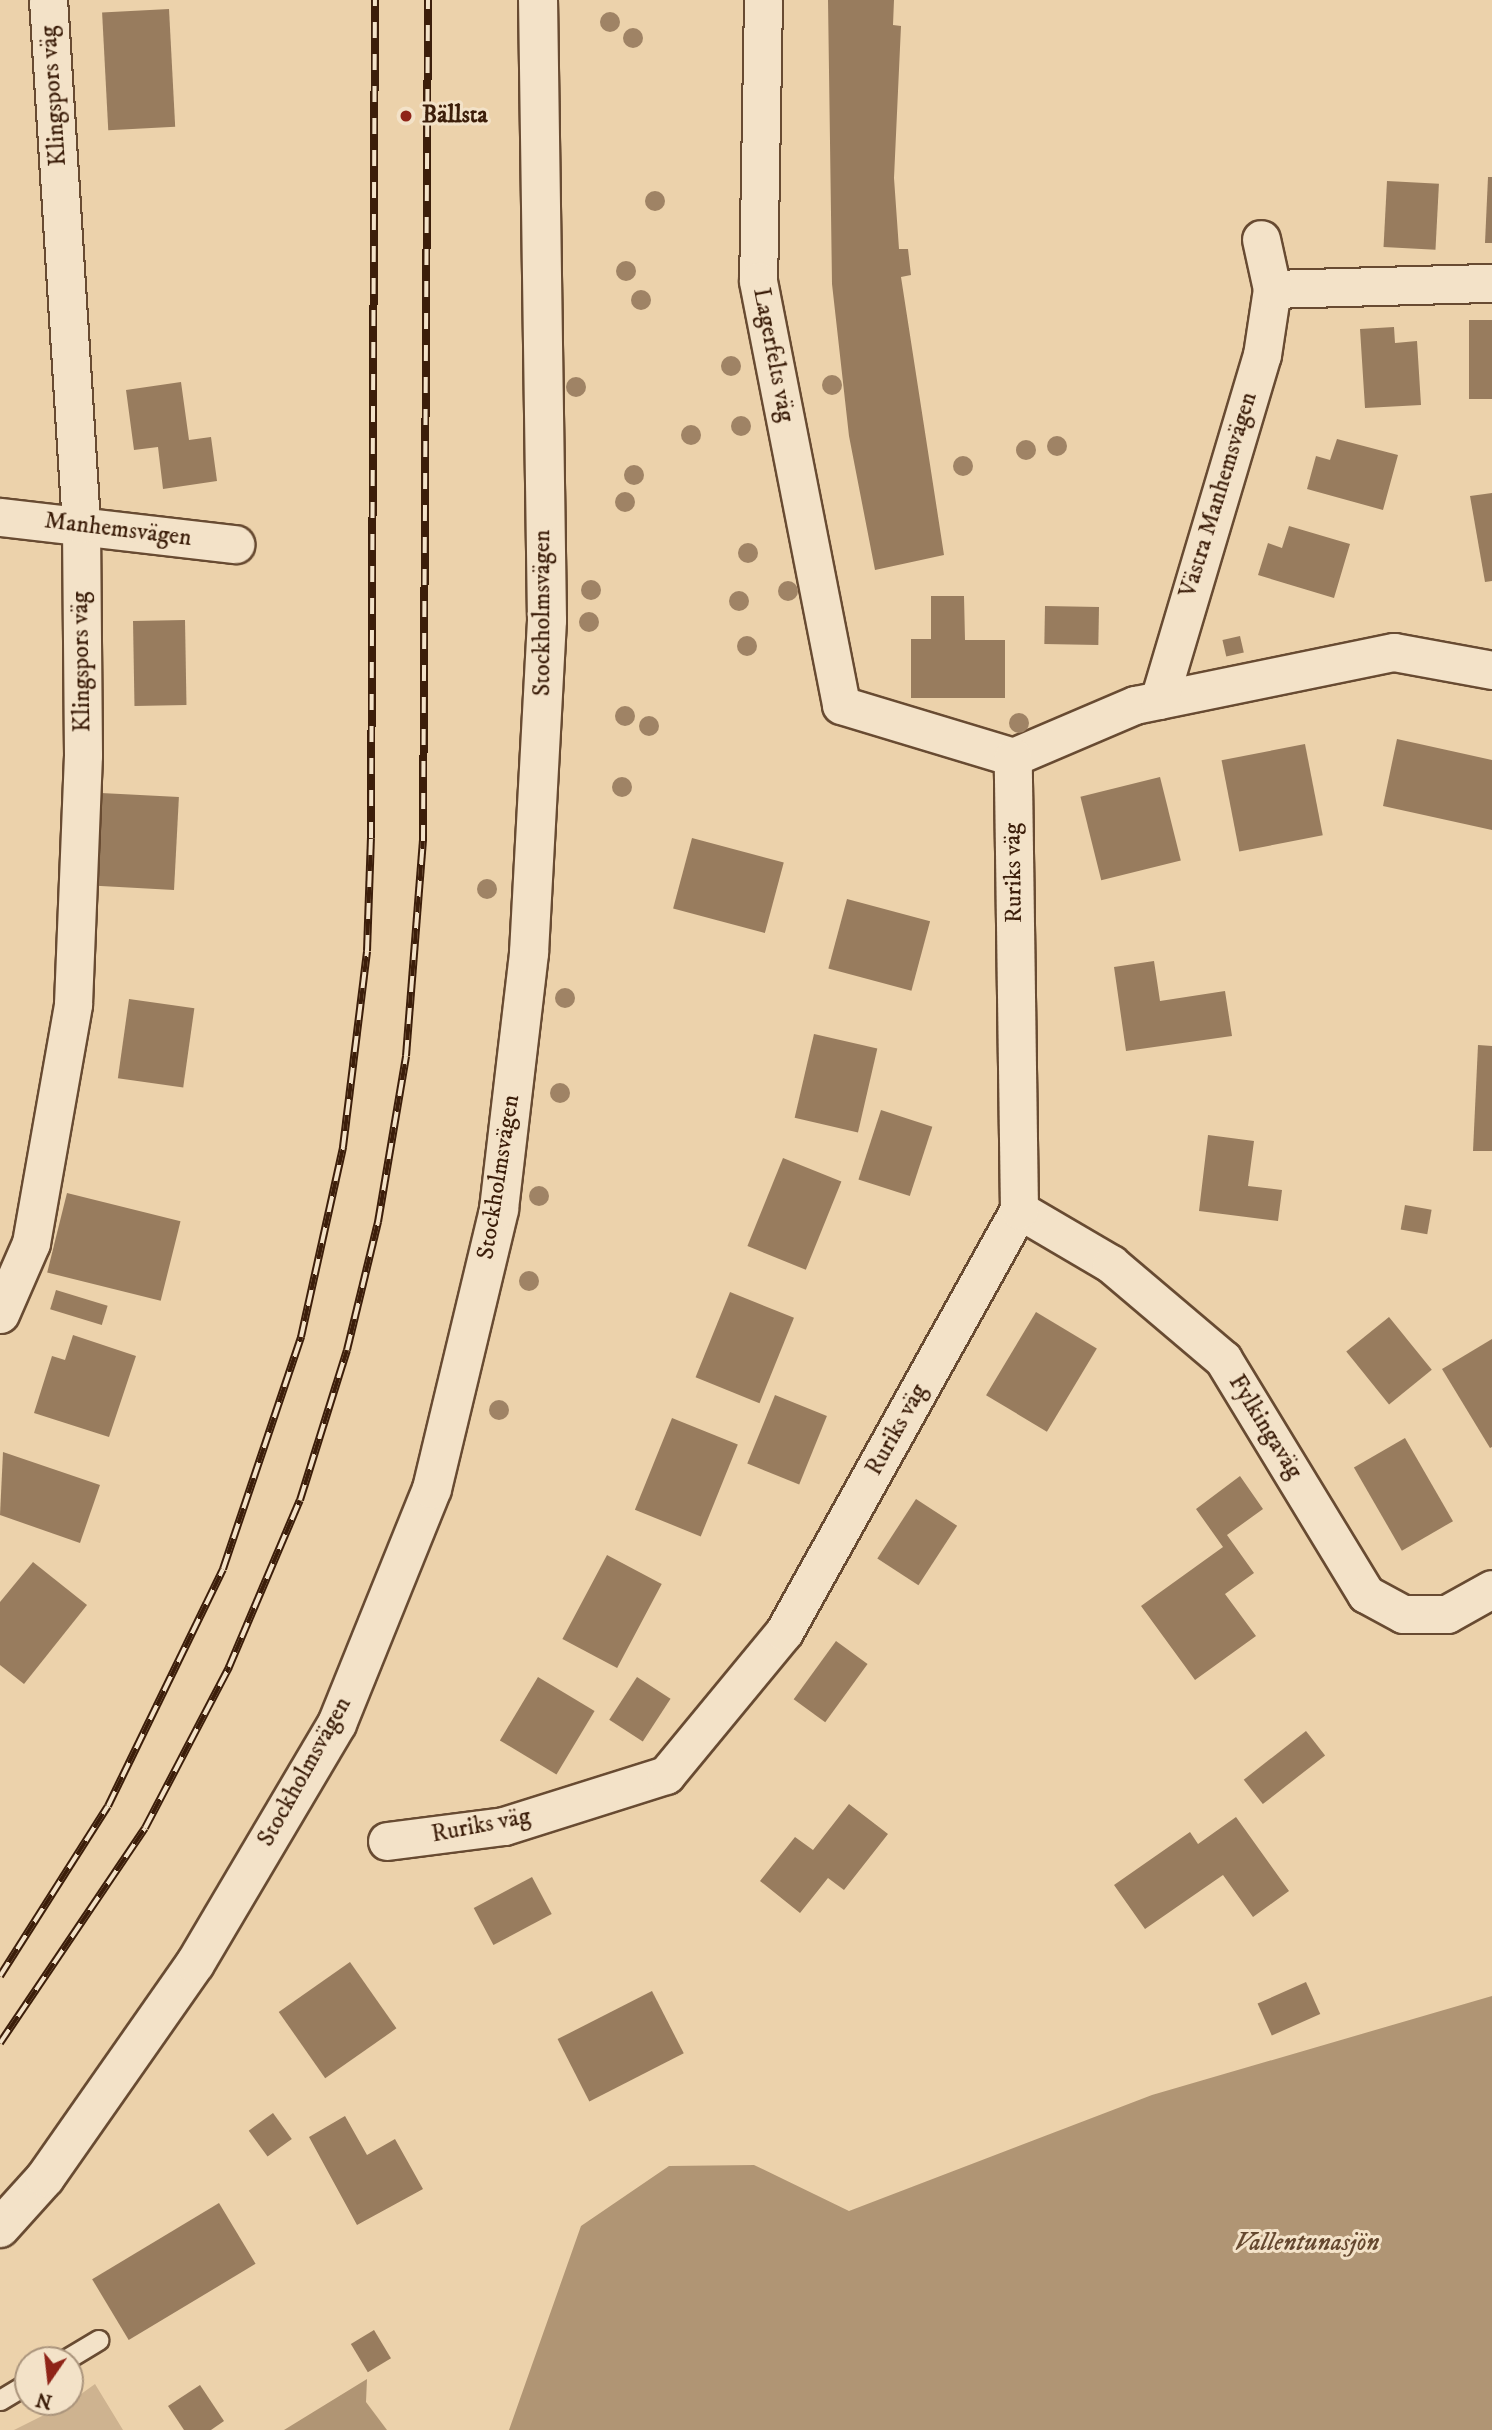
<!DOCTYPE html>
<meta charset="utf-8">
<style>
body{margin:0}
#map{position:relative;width:1492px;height:2430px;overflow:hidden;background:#ecd2ab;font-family:"IM FELL DW Pica",serif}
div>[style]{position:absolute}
.green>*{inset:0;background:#ceb390}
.water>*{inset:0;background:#b09574}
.building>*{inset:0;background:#987c5e;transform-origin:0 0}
.roads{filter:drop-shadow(2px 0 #684b32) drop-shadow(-2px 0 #684b32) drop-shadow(0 2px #684b32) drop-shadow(0 -2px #684b32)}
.service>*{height:19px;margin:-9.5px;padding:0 9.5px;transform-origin:9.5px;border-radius:9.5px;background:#f3e2c8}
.minor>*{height:37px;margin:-18.5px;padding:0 18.5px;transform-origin:18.5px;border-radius:18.5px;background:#f3e2c8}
.secondary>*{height:38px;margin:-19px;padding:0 19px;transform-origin:19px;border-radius:19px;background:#f3e2c8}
.rail>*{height:8px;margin-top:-4px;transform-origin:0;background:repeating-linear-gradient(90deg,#f3e2c8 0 16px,#3c1e0a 0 32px);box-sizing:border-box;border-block:2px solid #3c1e0a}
.trees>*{width:20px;height:20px;margin:-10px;border-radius:50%;background:#9f8365}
.dots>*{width:19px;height:19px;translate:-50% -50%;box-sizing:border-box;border:4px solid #f3e2c8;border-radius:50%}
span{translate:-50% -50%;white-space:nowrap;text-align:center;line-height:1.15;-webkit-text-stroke:6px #f3e2c8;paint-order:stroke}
.street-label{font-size:24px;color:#3c1e0a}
.poi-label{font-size:24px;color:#3c1e0a;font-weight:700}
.left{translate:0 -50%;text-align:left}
.water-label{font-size:26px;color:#65482f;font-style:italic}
.north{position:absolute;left:14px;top:2346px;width:70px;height:70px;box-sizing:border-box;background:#f3e2c8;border:2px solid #aa947c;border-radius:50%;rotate:194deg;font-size:19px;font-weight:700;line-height:28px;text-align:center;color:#3c1e0a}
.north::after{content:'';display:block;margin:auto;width:24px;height:32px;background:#8f2418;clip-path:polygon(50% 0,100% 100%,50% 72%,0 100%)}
</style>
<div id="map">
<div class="green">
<div style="clip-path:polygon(95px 2384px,123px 2430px,14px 2430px,70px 2402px)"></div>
</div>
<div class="water">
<div style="clip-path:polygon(1492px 1996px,1492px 2430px,509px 2430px,581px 2226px,669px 2166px,754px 2165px,849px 2211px,1152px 2095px)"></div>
<div style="clip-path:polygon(367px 2379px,366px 2402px,387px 2430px,284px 2430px)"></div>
</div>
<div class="building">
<div style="clip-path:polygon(828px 0,894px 0,893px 25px,901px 26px,894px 178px,899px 249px,908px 249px,911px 275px,901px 277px,944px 555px,875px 570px,849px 436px,832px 284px)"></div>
<div style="left:169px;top:9px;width:118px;height:67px;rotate:87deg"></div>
<div style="clip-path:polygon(1488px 177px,1492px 177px,1492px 243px,1485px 243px)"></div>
<div style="left:1387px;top:181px;width:52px;height:66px;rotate:3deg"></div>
<div style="left:1469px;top:320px;width:23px;height:79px"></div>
<div style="clip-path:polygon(1394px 327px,1395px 343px,1417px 341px,1421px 405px,1365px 408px,1360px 329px)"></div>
<div style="clip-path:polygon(181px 382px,189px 440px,211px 437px,217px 481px,163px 489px,158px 447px,134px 450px,126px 390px)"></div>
<div style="clip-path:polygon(1337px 439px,1398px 455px,1383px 510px,1307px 489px,1316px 456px,1330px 460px)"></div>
<div style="clip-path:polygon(1492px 493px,1492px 581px,1485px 582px,1470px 496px)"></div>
<div style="clip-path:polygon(1289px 526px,1350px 544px,1334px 598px,1258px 575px,1268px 543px,1282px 548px)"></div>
<div style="clip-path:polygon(931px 596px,964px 596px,965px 640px,1005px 640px,1005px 698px,911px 698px,911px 639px,931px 639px)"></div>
<div style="left:1045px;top:606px;width:54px;height:38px;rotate:1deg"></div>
<div style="left:185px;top:620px;width:85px;height:52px;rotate:89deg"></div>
<div style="left:1240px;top:636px;width:17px;height:18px;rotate:77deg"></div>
<div style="clip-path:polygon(1397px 739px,1492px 760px,1492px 830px,1383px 806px)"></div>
<div style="left:1305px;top:744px;width:93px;height:85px;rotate:79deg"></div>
<div style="left:1160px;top:777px;width:86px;height:82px;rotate:76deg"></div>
<div style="left:101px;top:793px;width:78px;height:93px;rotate:3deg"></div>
<div style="left:692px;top:838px;width:95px;height:73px;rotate:15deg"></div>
<div style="left:847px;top:899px;width:86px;height:72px;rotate:15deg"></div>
<div style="clip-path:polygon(1154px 961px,1160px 1001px,1225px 991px,1232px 1036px,1126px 1051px,1114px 967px)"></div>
<div style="left:129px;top:999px;width:66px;height:80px;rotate:8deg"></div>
<div style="left:814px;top:1034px;width:65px;height:86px;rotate:13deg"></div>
<div style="clip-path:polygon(1478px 1045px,1492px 1046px,1492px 1151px,1473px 1151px)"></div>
<div style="left:881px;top:1110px;width:54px;height:73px;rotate:18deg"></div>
<div style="clip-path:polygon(1208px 1135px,1254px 1141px,1248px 1186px,1282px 1190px,1278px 1221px,1199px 1211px)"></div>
<div style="left:783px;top:1158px;width:63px;height:95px;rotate:22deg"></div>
<div style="left:67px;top:1193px;width:117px;height:82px;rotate:14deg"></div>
<div style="left:1405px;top:1205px;width:27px;height:25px;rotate:10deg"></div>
<div style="left:56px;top:1290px;width:54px;height:20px;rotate:17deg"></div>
<div style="left:730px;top:1292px;width:69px;height:92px;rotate:22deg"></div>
<div style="left:1036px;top:1312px;width:71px;height:97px;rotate:31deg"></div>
<div style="left:1389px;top:1317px;width:68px;height:55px;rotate:51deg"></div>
<div style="clip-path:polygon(73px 1335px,136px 1356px,109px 1437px,34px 1413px,52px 1356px,65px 1360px)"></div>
<div style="clip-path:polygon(1492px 1339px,1492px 1447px,1490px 1448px,1442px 1369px)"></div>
<div style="left:775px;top:1395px;width:56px;height:74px;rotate:22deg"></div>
<div style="left:672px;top:1418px;width:71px;height:99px;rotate:22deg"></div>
<div style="left:1405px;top:1438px;width:96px;height:59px;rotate:60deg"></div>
<div style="clip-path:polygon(3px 1452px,100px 1485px,80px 1543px,0 1515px)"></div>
<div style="clip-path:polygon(1240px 1476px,1263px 1509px,1227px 1535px,1254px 1573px,1225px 1594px,1256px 1636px,1195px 1680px,1141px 1606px,1223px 1547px,1196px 1509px)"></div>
<div style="left:916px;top:1499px;width:49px;height:71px;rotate:33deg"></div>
<div style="left:607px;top:1555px;width:62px;height:95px;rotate:28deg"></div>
<div style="clip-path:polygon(33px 1562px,87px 1605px,24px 1684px,0 1665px,0 1602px)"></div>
<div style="left:836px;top:1641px;width:39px;height:72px;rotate:36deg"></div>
<div style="left:538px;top:1677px;width:66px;height:74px;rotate:31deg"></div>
<div style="left:637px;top:1677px;width:40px;height:51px;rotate:33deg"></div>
<div style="left:1306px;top:1731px;width:31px;height:79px;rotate:52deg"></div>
<div style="clip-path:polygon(849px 1804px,888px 1834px,844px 1890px,828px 1878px,800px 1913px,760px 1881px,795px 1837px,813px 1850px)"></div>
<div style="clip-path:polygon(1236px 1817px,1289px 1891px,1253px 1917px,1223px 1875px,1145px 1929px,1114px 1885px,1190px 1832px,1198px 1844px)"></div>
<div style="left:532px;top:1877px;width:42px;height:66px;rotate:62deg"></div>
<div style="left:350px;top:1962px;width:81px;height:87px;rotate:55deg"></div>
<div style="left:1306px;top:1982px;width:35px;height:53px;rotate:66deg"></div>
<div style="left:652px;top:1991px;width:70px;height:106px;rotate:63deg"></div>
<div style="left:273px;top:2113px;width:32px;height:30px;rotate:54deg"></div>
<div style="clip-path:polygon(345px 2116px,367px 2155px,395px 2139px,423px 2189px,357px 2225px,309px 2137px)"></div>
<div style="left:219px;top:2203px;width:71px;height:148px;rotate:59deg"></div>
<div style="left:374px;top:2330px;width:33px;height:27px;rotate:59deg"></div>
<div style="clip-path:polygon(200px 2385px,224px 2421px,211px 2430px,184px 2430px,168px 2406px)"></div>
</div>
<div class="roads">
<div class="service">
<div style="left:65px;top:2360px;width:39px;rotate:-31deg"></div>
<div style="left:0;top:2400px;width:33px;rotate:-31deg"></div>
</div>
<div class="minor">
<div style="left:763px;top:0;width:281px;rotate:91deg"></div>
<div style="left:758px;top:281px;width:432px;rotate:78.9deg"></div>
<div style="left:841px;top:705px;width:180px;rotate:16.8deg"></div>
<div style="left:1013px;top:757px;width:133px;rotate:-23.1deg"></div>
<div style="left:1135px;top:705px;width:264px;rotate:-11.6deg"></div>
<div style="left:1394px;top:652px;width:100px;rotate:10.4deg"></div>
<div style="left:1272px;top:289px;width:220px;rotate:-1.6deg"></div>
<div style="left:0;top:517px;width:237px;rotate:6.6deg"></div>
<div style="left:1159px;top:700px;width:360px;rotate:-73.4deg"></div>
<div style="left:1262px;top:355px;width:67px;rotate:-81.4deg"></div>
<div style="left:1272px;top:289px;width:51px;rotate:-102.4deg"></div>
<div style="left:1019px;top:1210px;width:107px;rotate:30.4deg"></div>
<div style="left:1111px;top:1264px;width:147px;rotate:40.3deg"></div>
<div style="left:1223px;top:1359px;width:275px;rotate:58.7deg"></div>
<div style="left:1366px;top:1594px;width:42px;rotate:28.4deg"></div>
<div style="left:1403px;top:1614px;width:44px"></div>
<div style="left:1447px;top:1614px;width:51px;rotate:-29.1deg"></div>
<div style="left:0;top:1314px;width:77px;rotate:-66.4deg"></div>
<div style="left:31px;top:1243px;width:243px;rotate:-80deg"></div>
<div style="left:73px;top:1004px;width:249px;rotate:-87.7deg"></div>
<div style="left:83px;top:755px;width:231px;rotate:-90.5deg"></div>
<div style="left:81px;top:524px;width:525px;rotate:-93.6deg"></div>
<div style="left:387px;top:1841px;width:118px;rotate:-7.3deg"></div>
<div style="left:504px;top:1826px;width:170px;rotate:-17.5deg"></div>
<div style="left:666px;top:1775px;width:185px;rotate:-50.5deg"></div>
<div style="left:784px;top:1632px;width:483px;rotate:-60.9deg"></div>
<div style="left:1019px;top:1210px;width:453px;rotate:-90.8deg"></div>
</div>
<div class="secondary">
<div style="left:0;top:2228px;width:67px;rotate:-48deg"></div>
<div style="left:45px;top:2178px;width:261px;rotate:-55deg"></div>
<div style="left:195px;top:1964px;width:279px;rotate:-59.4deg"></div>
<div style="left:337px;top:1724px;width:253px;rotate:-68deg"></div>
<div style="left:432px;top:1489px;width:288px;rotate:-76.5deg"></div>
<div style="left:499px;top:1209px;width:258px;rotate:-83.3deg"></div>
<div style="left:529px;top:953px;width:333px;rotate:-86.9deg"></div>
<div style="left:547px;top:620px;width:620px;rotate:-90.83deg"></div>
</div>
</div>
<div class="rail">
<div style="left:0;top:1976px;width:201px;rotate:-57.6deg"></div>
<div style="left:108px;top:1806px;width:263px;rotate:-64.1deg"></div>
<div style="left:223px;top:1569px;width:245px;rotate:-71.4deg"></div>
<div style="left:301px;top:1337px;width:195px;rotate:-77.5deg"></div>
<div style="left:343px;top:1147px;width:197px;rotate:-83deg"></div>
<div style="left:367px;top:951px;width:113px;rotate:-88deg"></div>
<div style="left:371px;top:838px;width:838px;rotate:-89.73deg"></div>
<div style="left:0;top:2043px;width:259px;rotate:-56deg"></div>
<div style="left:145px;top:1828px;width:182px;rotate:-62.4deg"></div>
<div style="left:229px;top:1667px;width:181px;rotate:-67deg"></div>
<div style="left:300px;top:1500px;width:157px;rotate:-72.6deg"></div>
<div style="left:347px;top:1350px;width:132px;rotate:-76.4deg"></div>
<div style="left:378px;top:1222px;width:168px;rotate:-80.4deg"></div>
<div style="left:406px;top:1056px;width:216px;rotate:-85.5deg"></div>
<div style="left:423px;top:841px;width:841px;rotate:-89.66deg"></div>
</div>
<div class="trees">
<div style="left:610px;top:22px"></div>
<div style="left:633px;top:38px"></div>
<div style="left:655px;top:201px"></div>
<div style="left:626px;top:271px"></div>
<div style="left:641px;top:300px"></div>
<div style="left:731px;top:366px"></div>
<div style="left:832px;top:385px"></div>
<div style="left:576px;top:387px"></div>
<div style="left:741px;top:426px"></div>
<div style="left:691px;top:435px"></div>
<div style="left:1057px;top:446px"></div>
<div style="left:1026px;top:450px"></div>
<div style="left:963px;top:466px"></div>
<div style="left:634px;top:475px"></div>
<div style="left:625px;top:502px"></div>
<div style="left:748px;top:553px"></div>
<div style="left:591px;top:590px"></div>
<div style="left:788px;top:591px"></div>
<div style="left:739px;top:601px"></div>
<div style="left:589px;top:622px"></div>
<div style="left:747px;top:646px"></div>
<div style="left:625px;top:716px"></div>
<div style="left:1019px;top:723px"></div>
<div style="left:649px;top:726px"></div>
<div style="left:622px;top:787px"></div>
<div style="left:487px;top:889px"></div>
<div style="left:565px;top:998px"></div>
<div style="left:560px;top:1093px"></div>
<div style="left:539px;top:1196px"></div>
<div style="left:529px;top:1281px"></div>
<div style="left:499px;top:1410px"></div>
</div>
<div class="dots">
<div style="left:406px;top:116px;background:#8f2418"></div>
</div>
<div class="street-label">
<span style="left:54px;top:96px;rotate:-94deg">Klingspors väg</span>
<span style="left:773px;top:355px;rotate:79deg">Lagerfelts väg</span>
<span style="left:1219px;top:495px;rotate:-73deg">Västra Manhemsvägen</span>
<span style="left:118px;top:530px;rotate:7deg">Manhemsvägen</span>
<span style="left:543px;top:613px;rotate:-90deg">Stockholmsvägen</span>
<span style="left:82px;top:662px;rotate:-91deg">Klingspors väg</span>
<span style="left:1014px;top:873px;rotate:-91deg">Ruriks väg</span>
<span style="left:499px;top:1177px;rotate:-81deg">Stockholmsvägen</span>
<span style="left:1265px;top:1427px;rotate:58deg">Fylkingaväg</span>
<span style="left:897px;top:1430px;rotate:-61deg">Ruriks väg</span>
<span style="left:305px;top:1772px;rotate:-61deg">Stockholmsvägen</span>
<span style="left:481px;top:1826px;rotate:-11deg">Ruriks väg</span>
</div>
<div class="poi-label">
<span class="left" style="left:422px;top:116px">Bällsta</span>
</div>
<div class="water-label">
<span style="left:1307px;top:2243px">Vallentunasjön</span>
</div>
<div class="north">N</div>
</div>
